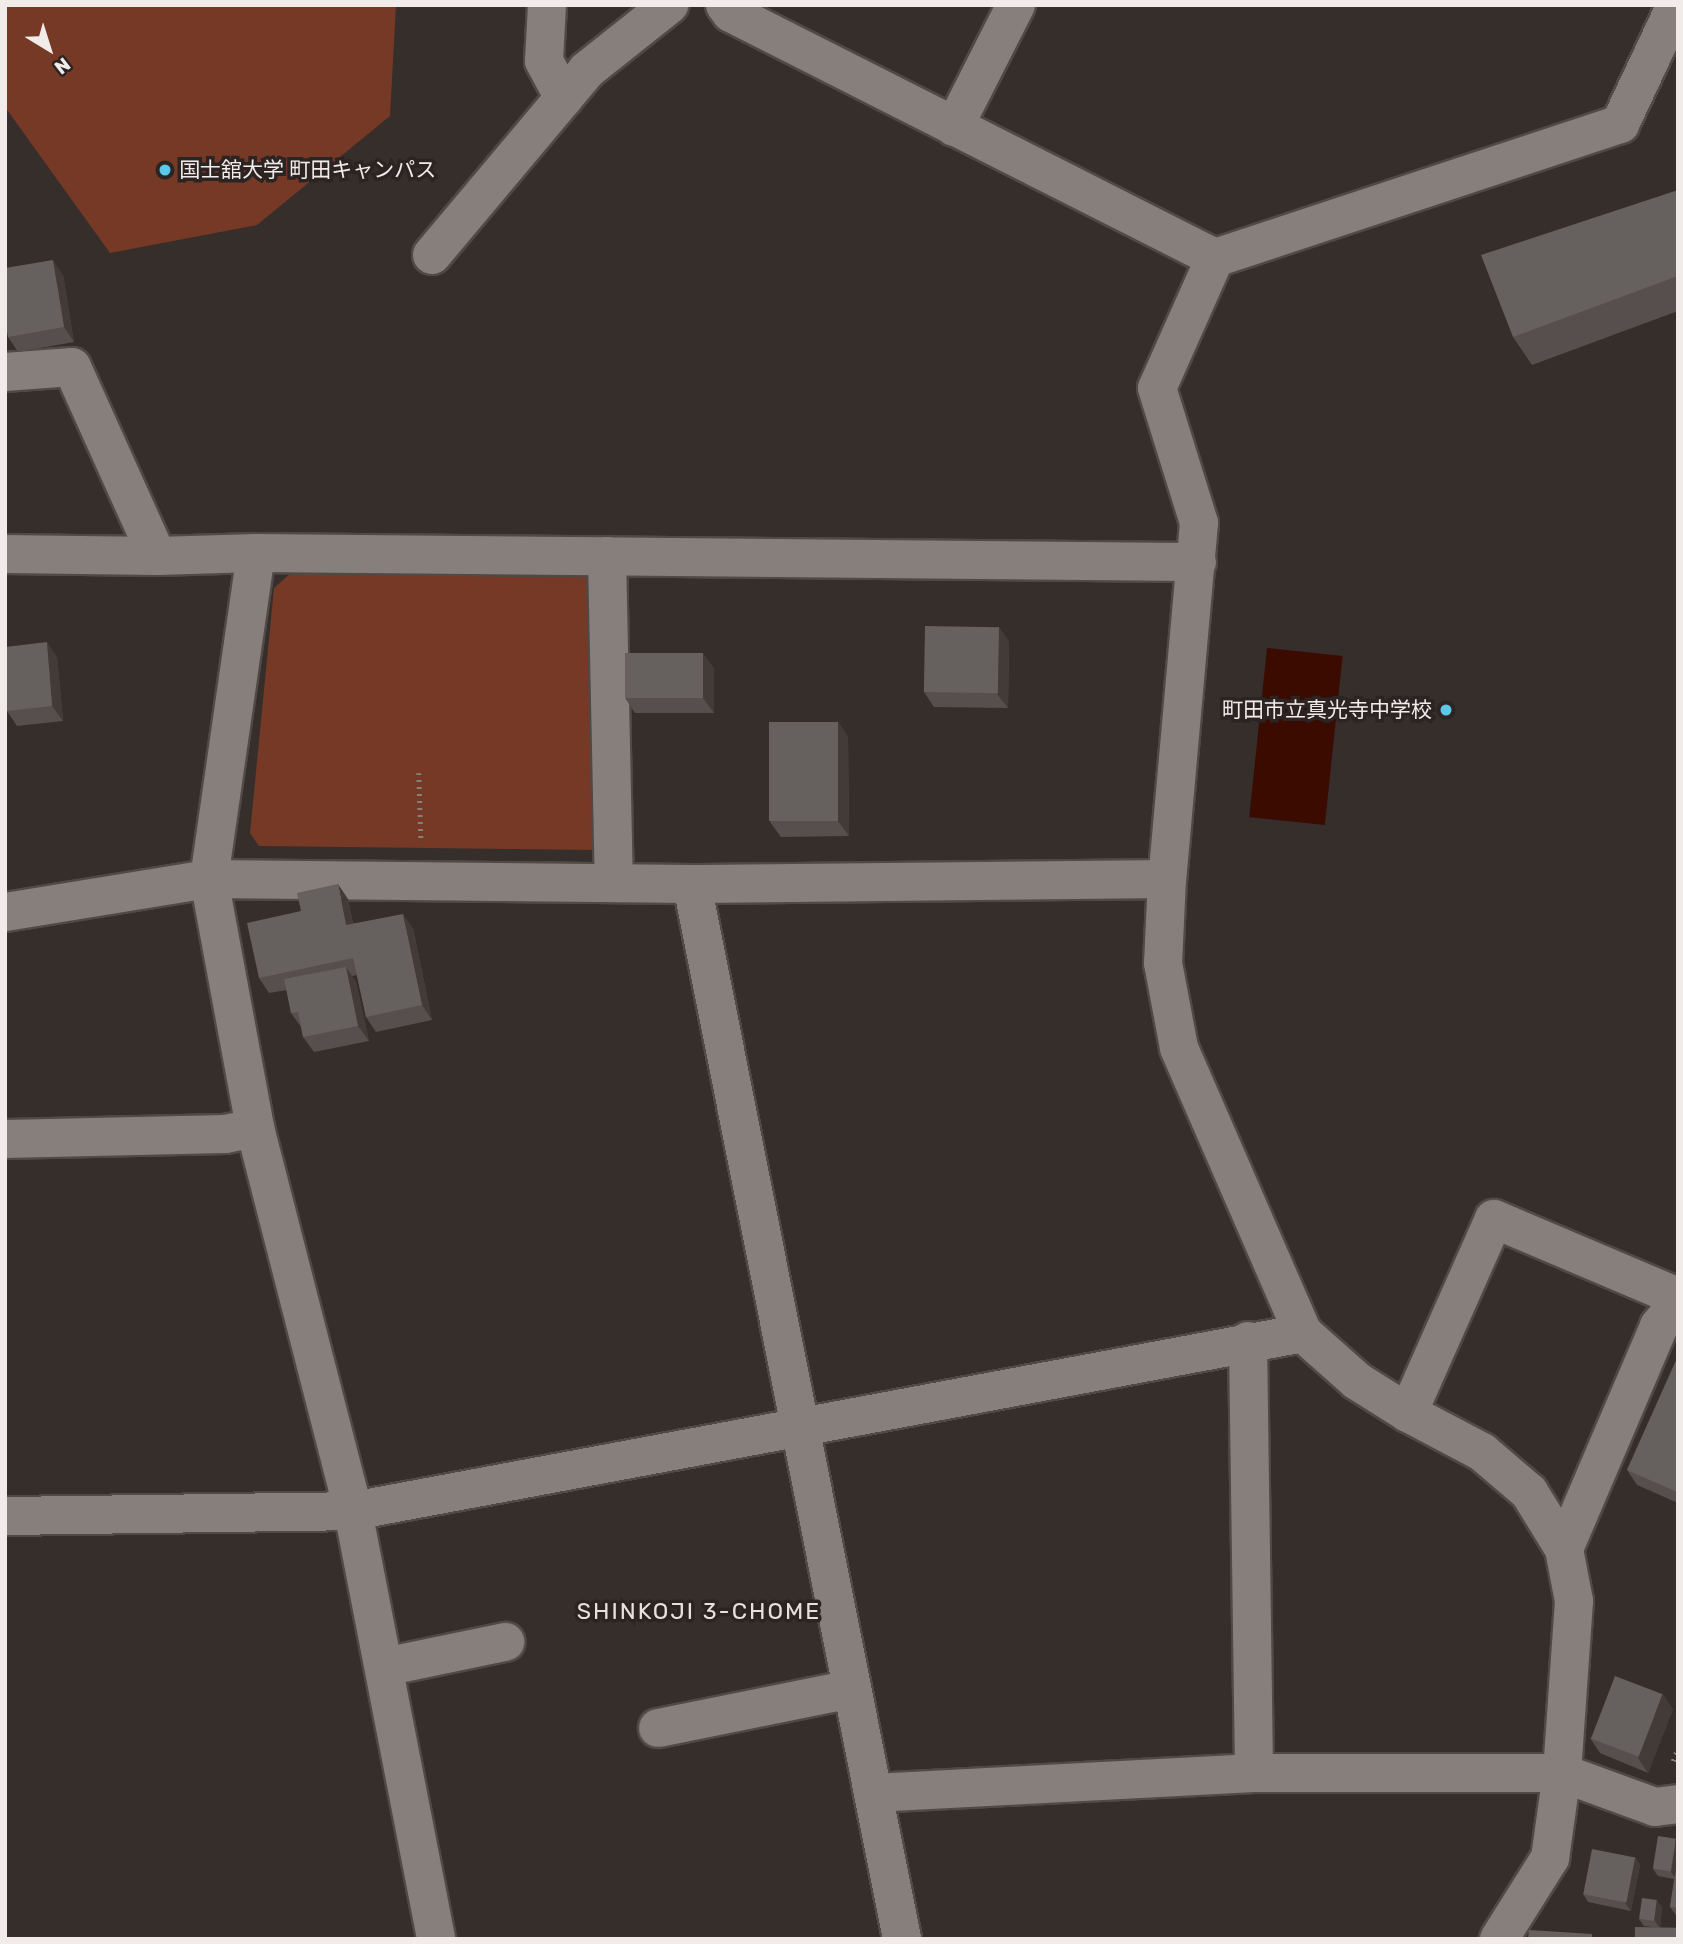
<!DOCTYPE html>
<meta charset="utf-8">
<style>
body{margin:0}
#map{position:relative;width:1683px;height:1944px;overflow:hidden;background:#352e2b;font-family:Rubik,"Noto Sans JP",sans-serif}
div>[style]{position:absolute}
.green>*{inset:0;background:#753926}
.water>*{inset:0;background:#3b0b00;transform-origin:0 0}
.path>*{height:4.5px;margin-top:-2.25px;transform-origin:0;background:repeating-linear-gradient(90deg,#86807d 0 2px,transparent 0 7px)}
.roads{filter:drop-shadow(2px 0 #4f4947) drop-shadow(-2px 0 #4f4947) drop-shadow(0 2px #4f4947) drop-shadow(0 -2px #4f4947)}
.minor>*{height:38px;margin:-19px;padding:0 19px;transform-origin:19px;border-radius:19px;background:#877f7c}
.wall>*{inset:0;background:#564f4d}
.shaded-wall>*{inset:0;background:#423b38}
.building>*{inset:0;background:#66605e;transform-origin:0 0}
.dots>*{width:19px;height:19px;translate:-50% -50%;box-sizing:border-box;border:4px solid #2b2422;border-radius:50%}
span{translate:-50% -50%;white-space:nowrap;text-align:center;line-height:1.15;-webkit-text-stroke:7px #2b2422;paint-order:stroke}
.poi-label{font-size:21px;color:#f1ecea}
.left{translate:0 -50%;text-align:left}
.right{translate:-100% -50%;text-align:right}
.neighbourhood-label{font-size:23px;color:#e9e0dd;letter-spacing:2px}
.frame{position:absolute;inset:0;border:7px solid #f1ecea;pointer-events:none}
.north{position:absolute;left:14px;top:14px;width:70px;height:70px;-webkit-text-stroke:5px #2b2422;paint-order:stroke;rotate:142deg;font-size:19px;font-weight:700;line-height:28px;text-align:center;color:#f1ecea}
.north::after{content:'';display:block;margin:auto;width:24px;height:32px;background:#f1ecea;clip-path:polygon(50% 0,100% 100%,50% 72%,0 100%)}
</style>
<div id="map">
<div class="green">
<div style="clip-path:polygon(5px 5px,396px 5px,390px 116px,257px 225px,110px 253px,5px 107px)"></div>
<div style="clip-path:polygon(597px 571px,601px 850px,259px 846px,250px 833px,274px 588px,292px 572px)"></div>
</div>
<div class="water">
<div style="left:1267px;top:648px;width:76px;height:170px;rotate:6deg"></div>
</div>
<div class="path">
<div style="left:419px;top:773px;width:65px;rotate:88.2deg"></div>
<div style="left:1673px;top:1761px;width:14px;rotate:-69deg"></div>
</div>
<div class="roads">
<div class="minor">
<div style="left:547px;top:5px;width:56px;rotate:93.1deg"></div>
<div style="left:544px;top:61px;width:42px;rotate:61.6deg"></div>
<div style="left:725px;top:5px;width:10px;rotate:53deg"></div>
<div style="left:731px;top:13px;width:542px;rotate:26.85deg"></div>
<div style="left:1215px;top:258px;width:427px;rotate:-18.3deg"></div>
<div style="left:1620px;top:124px;width:132px;rotate:-64.8deg"></div>
<div style="left:954px;top:127px;width:137px;rotate:-63.1deg"></div>
<div style="left:432px;top:255px;width:241px;rotate:-50deg"></div>
<div style="left:587px;top:70px;width:105px;rotate:-38.4deg"></div>
<div style="left:1215px;top:258px;width:142px;rotate:114deg"></div>
<div style="left:1157px;top:388px;width:141px;rotate:72.7deg"></div>
<div style="left:1199px;top:523px;width:357px;rotate:95.1deg"></div>
<div style="left:1167px;top:879px;width:84px;rotate:92.7deg"></div>
<div style="left:1163px;top:963px;width:86px;rotate:79.3deg"></div>
<div style="left:1179px;top:1048px;width:311px;rotate:66.5deg"></div>
<div style="left:1303px;top:1333px;width:72px;rotate:41.6deg"></div>
<div style="left:1357px;top:1381px;width:60px;rotate:32.1deg"></div>
<div style="left:1408px;top:1413px;width:84px;rotate:27.8deg"></div>
<div style="left:1482px;top:1452px;width:62px;rotate:40.4deg"></div>
<div style="left:1529px;top:1492px;width:67px;rotate:58.4deg"></div>
<div style="left:1564px;top:1549px;width:53px;rotate:79.1deg"></div>
<div style="left:1574px;top:1601px;width:172px;rotate:94deg"></div>
<div style="left:1562px;top:1773px;width:86px;rotate:98deg"></div>
<div style="left:1550px;top:1858px;width:96px;rotate:122.2deg"></div>
<div style="left:5px;top:372px;width:67px;rotate:-4.3deg"></div>
<div style="left:72px;top:367px;width:207px;rotate:65.8deg"></div>
<div style="left:256px;top:553px;width:329px;rotate:98.2deg"></div>
<div style="left:209px;top:879px;width:253px;rotate:79.5deg"></div>
<div style="left:255px;top:1128px;width:395px;rotate:75.6deg"></div>
<div style="left:353px;top:1511px;width:436px;rotate:79deg"></div>
<div style="left:5px;top:554px;width:152px;rotate:0.8deg"></div>
<div style="left:157px;top:556px;width:99px;rotate:-1.7deg"></div>
<div style="left:256px;top:553px;width:941px;rotate:0.55deg"></div>
<div style="left:607px;top:556px;width:327px;rotate:88.8deg"></div>
<div style="left:692px;top:884px;width:1076px;rotate:78.74deg"></div>
<div style="left:5px;top:912px;width:207px;rotate:-9.2deg"></div>
<div style="left:209px;top:879px;width:483px;rotate:0.6deg"></div>
<div style="left:692px;top:884px;width:475px;rotate:-0.6deg"></div>
<div style="left:5px;top:1139px;width:220px;rotate:-1.3deg"></div>
<div style="left:225px;top:1134px;width:31px;rotate:-11deg"></div>
<div style="left:1248px;top:1341px;width:432px;rotate:89.2deg"></div>
<div style="left:1408px;top:1413px;width:212px;rotate:-66.1deg"></div>
<div style="left:1494px;top:1219px;width:200px;rotate:23deg"></div>
<div style="left:5px;top:1516px;width:348px;rotate:-0.8deg"></div>
<div style="left:353px;top:1511px;width:967px;rotate:-10.61deg"></div>
<div style="left:1564px;top:1549px;width:242px;rotate:-66.9deg"></div>
<div style="left:1659px;top:1326px;width:30px;rotate:-50deg"></div>
<div style="left:384px;top:1667px;width:124px;rotate:-11.7deg"></div>
<div style="left:658px;top:1728px;width:198px;rotate:-11.4deg"></div>
<div style="left:873px;top:1793px;width:382px;rotate:-3deg"></div>
<div style="left:1254px;top:1773px;width:308px"></div>
<div style="left:1562px;top:1773px;width:99px;rotate:20.1deg"></div>
<div style="left:1655px;top:1807px;width:23px;rotate:-7deg"></div>
</div>
</div>
<div class="wall">
<div style="clip-path:polygon(1678px 190px,1678px 311px,1532px 365px,1513px 337px)"></div>
<div style="clip-path:polygon(63px 275px,74px 342px,18px 352px,8px 337px)"></div>
<div style="clip-path:polygon(999px 627px,1009px 642px,1008px 708px,934px 707px,924px 692px)"></div>
<div style="clip-path:polygon(57px 657px,63px 721px,17px 726px,7px 711px)"></div>
<div style="clip-path:polygon(714px 668px,714px 713px,635px 713px,625px 698px)"></div>
<div style="clip-path:polygon(838px 722px,848px 737px,849px 836px,781px 837px,770px 822px)"></div>
<div style="clip-path:polygon(348px 899px,353px 923px,413px 928px,432px 1020px,376px 1032px,366px 1017px,357px 975px,352px 976px,356px 982px,369px 1041px,314px 1052px,303px 1037px,301px 1027px,291px 1013px,287px 990px,269px 993px,259px 978px,301px 911px)"></div>
<div style="clip-path:polygon(1678px 1356px,1678px 1503px,1637px 1485px,1627px 1470px)"></div>
<div style="clip-path:polygon(1673px 1709px,1648px 1773px,1600px 1753px,1590px 1738px)"></div>
<div style="clip-path:polygon(1678px 1840px,1678px 1918px,1670px 1907px,1674px 1879px,1658px 1876px,1653px 1869px)"></div>
<div style="clip-path:polygon(1635px 1857px,1640px 1865px,1631px 1911px,1588px 1902px,1583px 1894px)"></div>
<div style="clip-path:polygon(1662px 1907px,1660px 1928px,1644px 1926px,1639px 1919px)"></div>
</div>
<div class="shaded-wall">
<div style="clip-path:polygon(53px 260px,63px 275px,74px 342px,64px 327px)"></div>
<div style="clip-path:polygon(999px 627px,1009px 642px,1008px 708px,997px 694px)"></div>
<div style="clip-path:polygon(47px 642px,57px 657px,63px 721px,52px 706px)"></div>
<div style="clip-path:polygon(703px 653px,714px 668px,714px 713px,703px 698px)"></div>
<div style="clip-path:polygon(838px 722px,848px 737px,849px 836px,838px 821px)"></div>
<div style="clip-path:polygon(338px 884px,348px 899px,356px 940px,346px 925px)"></div>
<div style="clip-path:polygon(403px 914px,413px 928px,432px 1020px,422px 1005px)"></div>
<div style="clip-path:polygon(346px 967px,356px 982px,369px 1041px,358px 1026px)"></div>
<div style="clip-path:polygon(1663px 1694px,1673px 1709px,1648px 1773px,1638px 1758px)"></div>
<div style="clip-path:polygon(1676px 1839px,1678px 1840px,1678px 1872px,1677px 1880px,1671px 1872px)"></div>
<div style="clip-path:polygon(1635px 1857px,1640px 1865px,1631px 1911px,1625px 1903px)"></div>
<div style="clip-path:polygon(1657px 1900px,1662px 1907px,1660px 1928px,1654px 1920px)"></div>
</div>
<div class="building">
<div style="clip-path:polygon(1678px 190px,1678px 276px,1513px 337px,1481px 255px)"></div>
<div style="clip-path:polygon(53px 260px,64px 327px,8px 337px,5px 321px,5px 268px)"></div>
<div style="left:925px;top:626px;width:74px;height:66px;rotate:1deg"></div>
<div style="clip-path:polygon(47px 642px,52px 706px,7px 711px,5px 698px,5px 647px)"></div>
<div style="left:625px;top:653px;width:78px;height:45px"></div>
<div style="left:838px;top:722px;width:99px;height:69px;rotate:90deg"></div>
<div style="clip-path:polygon(338px 884px,346px 925px,403px 914px,422px 1005px,366px 1017px,353px 958px,259px 978px,247px 923px,301px 911px,297px 893px)"></div>
<div style="clip-path:polygon(346px 967px,358px 1026px,303px 1037px,298px 1012px,291px 1013px,284px 979px)"></div>
<div style="clip-path:polygon(1678px 1356px,1678px 1491px,1677px 1492px,1627px 1470px)"></div>
<div style="left:1615px;top:1676px;width:51px;height:67px;rotate:21deg"></div>
<div style="left:1658px;top:1836px;width:18px;height:33px;rotate:9deg"></div>
<div style="left:1592px;top:1849px;width:44px;height:46px;rotate:11deg"></div>
<div style="clip-path:polygon(1678px 1857px,1678px 1908px,1670px 1907px)"></div>
<div style="left:1642px;top:1898px;width:15px;height:21px;rotate:8deg"></div>
<div style="left:1635px;top:1927px;width:43px;height:12px;rotate:1deg"></div>
<div style="clip-path:polygon(1529px 1930px,1592px 1934px,1592px 1939px,1528px 1939px)"></div>
</div>
<div class="dots">
<div style="left:165px;top:170px;background:#5ac8e6"></div>
<div style="left:1446px;top:710px;background:#5ac8e6"></div>
</div>
<div class="poi-label">
<span class="left" style="left:179px;top:170px">国士舘大学 町田キャンパス</span>
<span class="right" style="left:1432px;top:710px">町田市立真光寺中学校</span>
</div>
<div class="neighbourhood-label">
<span style="left:699px;top:1611px">SHINKOJI 3-CHOME</span>
</div>
<div class="frame"></div>
<div class="north">N</div>
</div>
